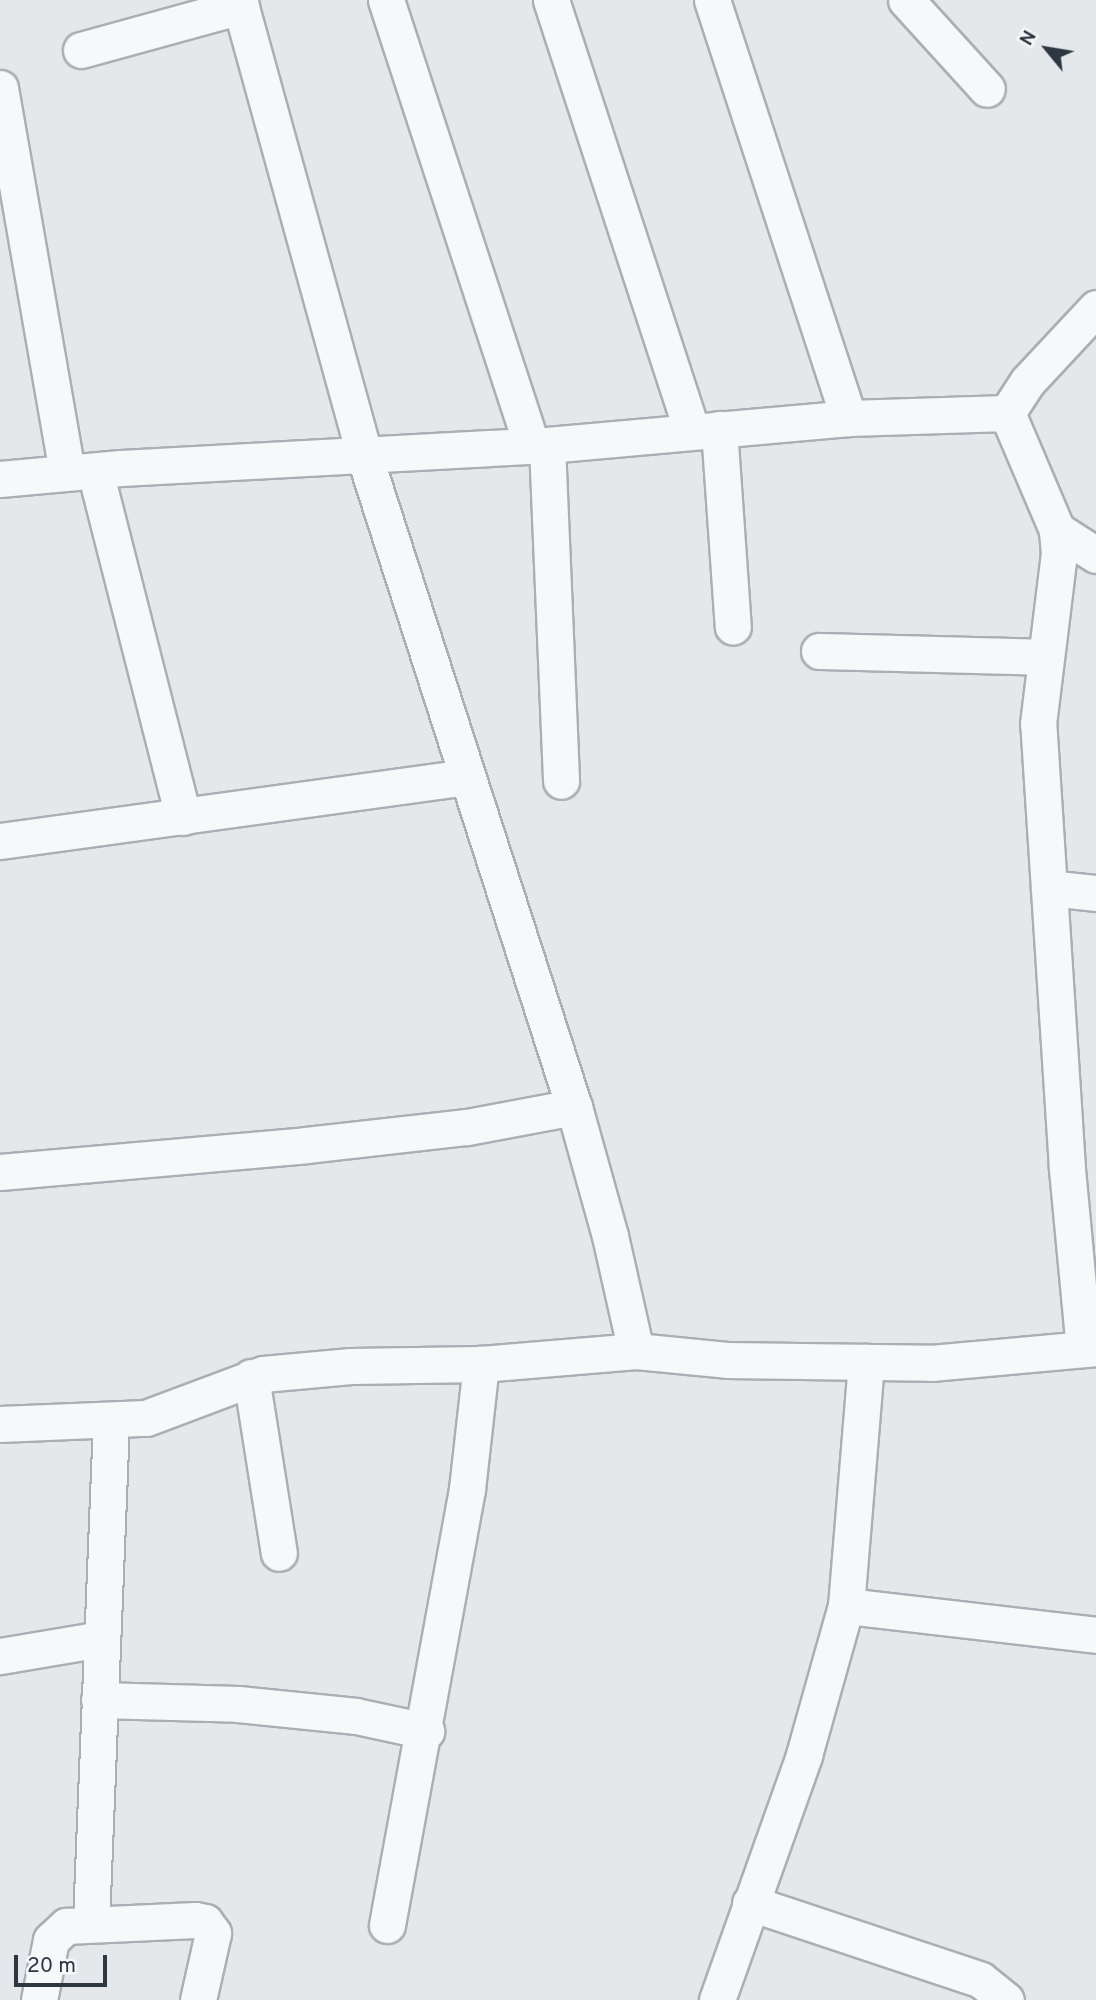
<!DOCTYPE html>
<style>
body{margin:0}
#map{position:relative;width:1096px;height:2000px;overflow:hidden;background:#e4e8eb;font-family:Overpass,sans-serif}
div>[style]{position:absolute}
.roads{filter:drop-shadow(2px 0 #a9afb5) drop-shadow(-2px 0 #a9afb5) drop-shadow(0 2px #a9afb5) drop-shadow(0 -2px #a9afb5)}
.minor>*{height:35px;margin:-17.5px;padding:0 17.5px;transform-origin:17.5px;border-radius:17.5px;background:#f7f8f9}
span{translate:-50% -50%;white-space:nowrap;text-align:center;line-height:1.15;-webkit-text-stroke:5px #f4f6f8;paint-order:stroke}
.north{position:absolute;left:1012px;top:14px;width:70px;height:70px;-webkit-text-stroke:5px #f4f6f8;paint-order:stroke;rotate:300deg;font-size:19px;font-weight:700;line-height:28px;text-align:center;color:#2d3742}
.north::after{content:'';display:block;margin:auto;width:24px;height:32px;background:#2d3742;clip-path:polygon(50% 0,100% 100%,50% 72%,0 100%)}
.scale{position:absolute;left:14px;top:1955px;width:93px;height:32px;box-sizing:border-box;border:4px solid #2d3742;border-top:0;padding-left:9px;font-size:21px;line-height:24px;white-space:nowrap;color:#2d3742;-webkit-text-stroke:5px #f4f6f8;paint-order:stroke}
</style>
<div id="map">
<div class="roads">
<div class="minor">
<div style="left:239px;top:0;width:472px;rotate:74.6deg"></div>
<div style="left:364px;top:455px;width:685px;rotate:72.15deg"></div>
<div style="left:574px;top:1107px;width:134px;rotate:74.4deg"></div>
<div style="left:610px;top:1236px;width:118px;rotate:77.3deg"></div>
<div style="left:386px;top:0;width:469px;rotate:71.9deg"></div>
<div style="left:551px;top:0;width:453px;rotate:71.9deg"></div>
<div style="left:712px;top:0;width:440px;rotate:71.9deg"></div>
<div style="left:906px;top:0;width:120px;rotate:47.7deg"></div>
<div style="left:81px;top:50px;width:166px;rotate:-15.4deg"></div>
<div style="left:0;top:88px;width:389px;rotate:80.1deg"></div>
<div style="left:719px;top:429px;width:198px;rotate:86deg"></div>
<div style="left:547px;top:445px;width:336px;rotate:87.6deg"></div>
<div style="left:95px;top:471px;width:357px;rotate:75.7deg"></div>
<div style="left:0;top:479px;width:121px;rotate:-5.2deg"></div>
<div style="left:121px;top:468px;width:427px;rotate:-3.1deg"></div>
<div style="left:547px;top:445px;width:303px;rotate:-5.1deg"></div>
<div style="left:849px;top:418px;width:158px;rotate:-1.8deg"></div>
<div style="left:1057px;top:530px;width:46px;rotate:32.7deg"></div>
<div style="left:819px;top:651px;width:224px;rotate:1.5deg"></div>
<div style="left:0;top:841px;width:471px;rotate:-7.8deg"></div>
<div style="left:1049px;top:888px;width:47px;rotate:6.1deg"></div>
<div style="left:0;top:1172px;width:307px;rotate:-5deg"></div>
<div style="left:306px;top:1145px;width:162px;rotate:-6.4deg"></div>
<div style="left:467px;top:1127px;width:109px;rotate:-10.6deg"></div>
<div style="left:1084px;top:1349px;width:182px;rotate:-95.4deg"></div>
<div style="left:1067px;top:1168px;width:445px;rotate:-93.7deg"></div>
<div style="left:1038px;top:724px;width:171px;rotate:-83deg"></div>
<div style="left:1059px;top:554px;width:24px;rotate:-95deg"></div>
<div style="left:1057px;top:530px;width:127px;rotate:-113.1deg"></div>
<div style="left:1007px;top:413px;width:38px;rotate:-57deg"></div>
<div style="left:1028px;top:381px;width:100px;rotate:-47deg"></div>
<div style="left:251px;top:1377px;width:178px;rotate:81deg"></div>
<div style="left:0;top:1424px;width:146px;rotate:-2.4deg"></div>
<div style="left:146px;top:1418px;width:125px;rotate:-20.6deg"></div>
<div style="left:263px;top:1374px;width:88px;rotate:-5.2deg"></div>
<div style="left:351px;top:1366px;width:130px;rotate:-0.9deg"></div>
<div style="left:481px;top:1364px;width:156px;rotate:-4.8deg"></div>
<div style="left:636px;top:1351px;width:91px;rotate:5.6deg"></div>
<div style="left:727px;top:1360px;width:204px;rotate:0.8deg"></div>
<div style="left:931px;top:1363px;width:166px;rotate:-5.2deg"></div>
<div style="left:846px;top:1606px;width:252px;rotate:6.6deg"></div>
<div style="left:0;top:1656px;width:103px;rotate:-9.5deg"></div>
<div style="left:99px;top:1700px;width:139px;rotate:1.6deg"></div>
<div style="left:238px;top:1704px;width:119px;rotate:5.8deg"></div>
<div style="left:356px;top:1716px;width:72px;rotate:12.1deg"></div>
<div style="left:750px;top:1903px;width:243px;rotate:18.4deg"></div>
<div style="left:981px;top:1980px;width:32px;rotate:39deg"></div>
<div style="left:91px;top:1922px;width:501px;rotate:-87.71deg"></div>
<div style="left:387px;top:1925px;width:443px;rotate:-79.6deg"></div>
<div style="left:467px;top:1489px;width:126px;rotate:-83.6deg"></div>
<div style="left:39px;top:2000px;width:61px;rotate:-78.7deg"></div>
<div style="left:51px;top:1940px;width:21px;rotate:-43deg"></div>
<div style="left:66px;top:1926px;width:129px;rotate:-2.7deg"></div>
<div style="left:195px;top:1920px;width:10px;rotate:11deg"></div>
<div style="left:205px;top:1922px;width:14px;rotate:54deg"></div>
<div style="left:213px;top:1933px;width:69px;rotate:102.6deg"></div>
<div style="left:717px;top:2000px;width:260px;rotate:-70.4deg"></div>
<div style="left:804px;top:1755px;width:155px;rotate:-74.3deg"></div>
<div style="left:846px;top:1606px;width:245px;rotate:-85.3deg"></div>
</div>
</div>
<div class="north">N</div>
<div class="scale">20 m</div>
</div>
